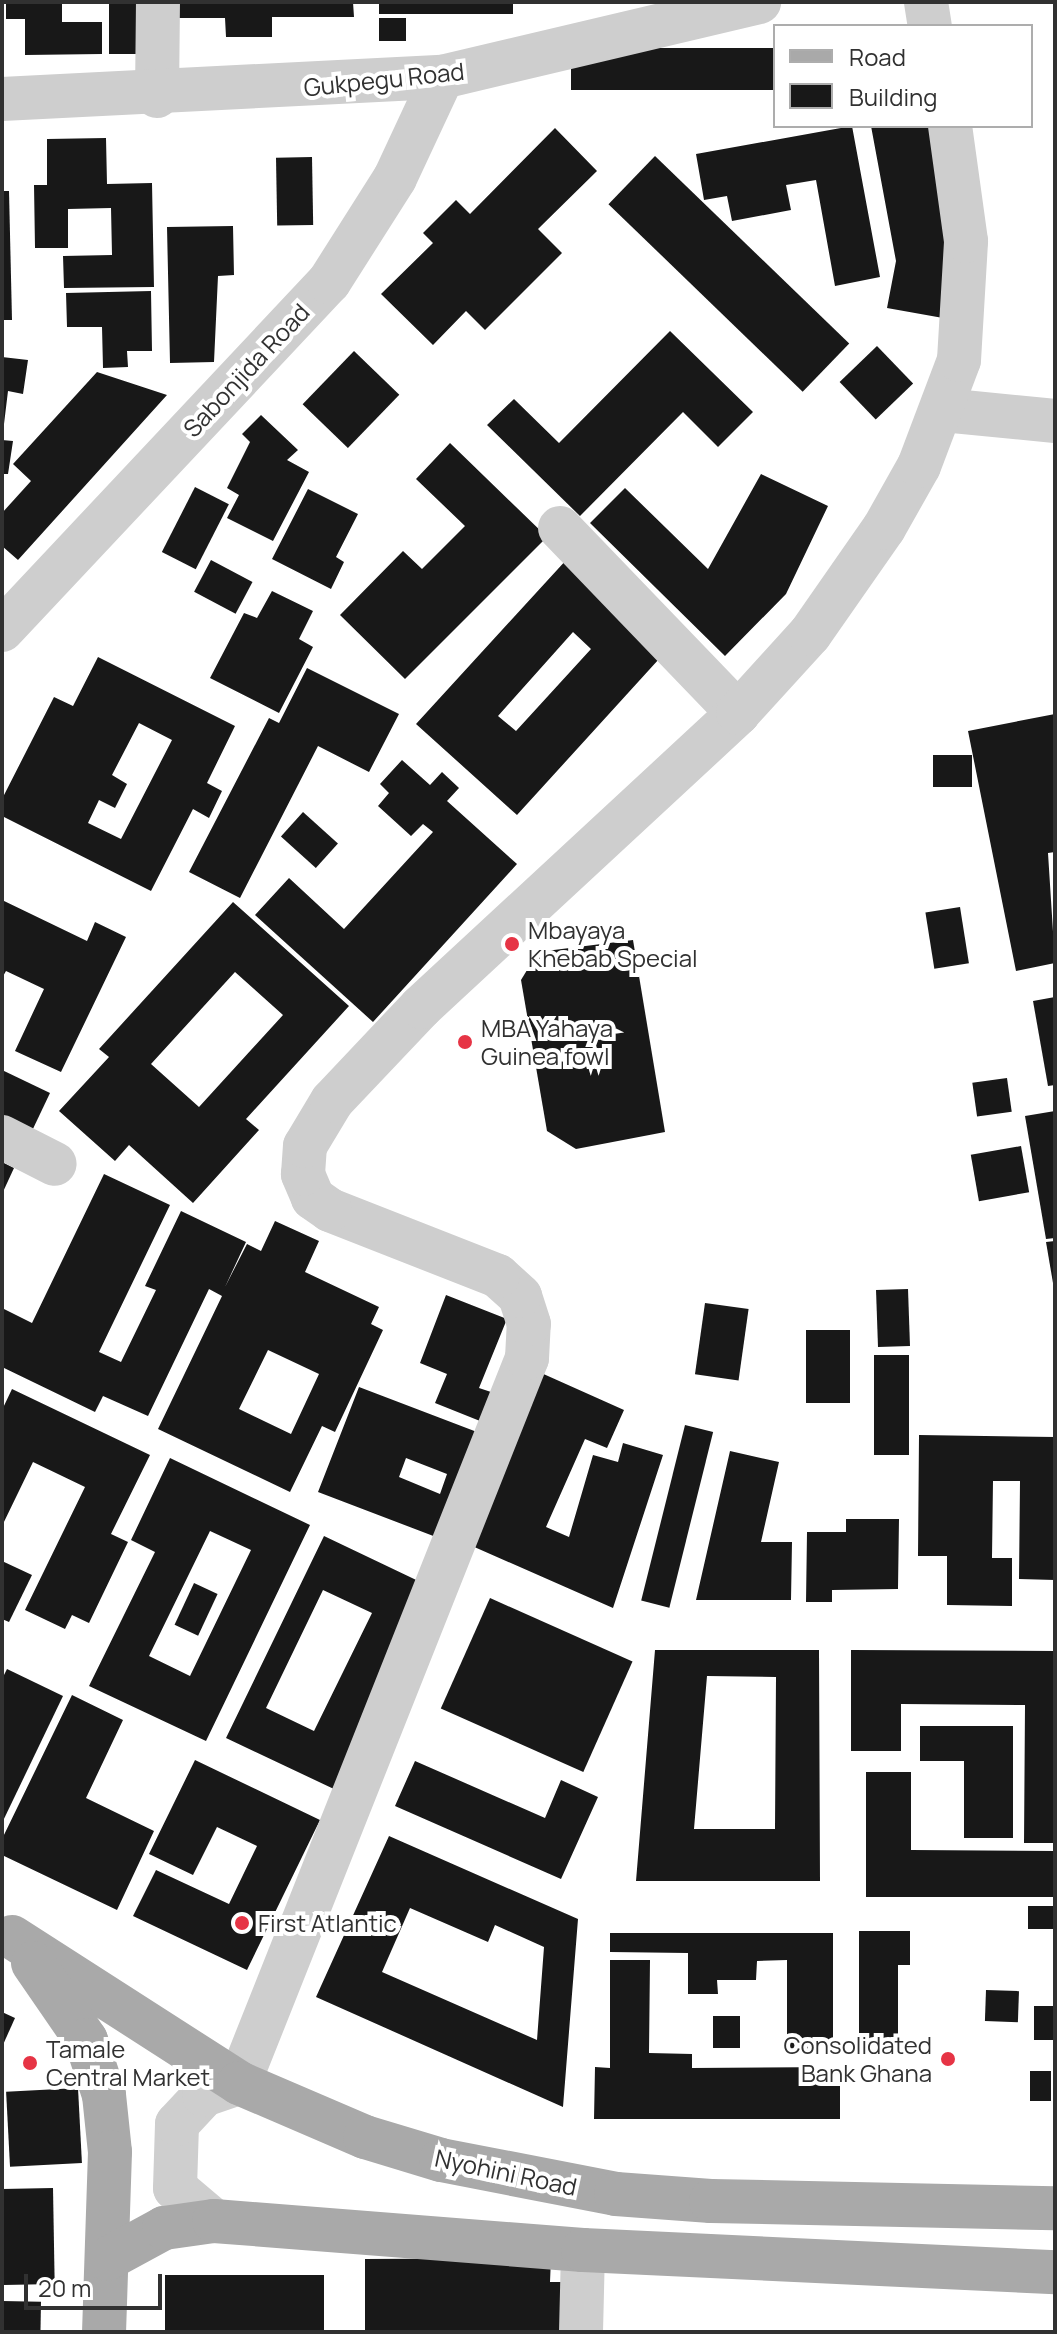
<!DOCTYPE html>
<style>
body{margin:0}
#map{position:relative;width:1057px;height:2334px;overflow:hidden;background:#fff;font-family:Manrope,sans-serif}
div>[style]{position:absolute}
.building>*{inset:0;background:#181818;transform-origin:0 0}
.minor>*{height:44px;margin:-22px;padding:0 22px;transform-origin:22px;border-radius:22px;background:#cecece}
.major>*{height:44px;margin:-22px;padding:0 22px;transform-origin:22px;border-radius:22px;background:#a9a9a9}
.dots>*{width:22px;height:22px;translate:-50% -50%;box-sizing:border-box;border:4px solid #fff;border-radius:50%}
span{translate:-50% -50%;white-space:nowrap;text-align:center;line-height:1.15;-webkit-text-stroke:8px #fff;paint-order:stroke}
.street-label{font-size:24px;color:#313131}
.poi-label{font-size:24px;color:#313131}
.left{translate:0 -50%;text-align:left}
.right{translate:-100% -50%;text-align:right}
.frame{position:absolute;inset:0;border:4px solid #313131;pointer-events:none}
.legend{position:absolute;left:773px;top:24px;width:260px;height:104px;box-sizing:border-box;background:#fff;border:2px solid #adadad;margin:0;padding:10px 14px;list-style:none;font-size:24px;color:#313131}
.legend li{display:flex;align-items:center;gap:16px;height:40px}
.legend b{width:40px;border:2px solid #adadad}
.scale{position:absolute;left:24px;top:2274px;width:138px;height:36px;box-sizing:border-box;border:4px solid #313131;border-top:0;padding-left:10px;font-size:24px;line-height:28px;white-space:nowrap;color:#313131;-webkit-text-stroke:6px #fff;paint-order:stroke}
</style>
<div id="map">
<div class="building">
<div style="clip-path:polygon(6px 2px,62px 2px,62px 22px,102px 22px,102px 54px,25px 55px,25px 19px,6px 19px)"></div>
<div style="left:109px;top:2px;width:33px;height:52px"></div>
<div style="clip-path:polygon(178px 2px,353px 2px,354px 17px,272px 17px,272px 37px,226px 37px,225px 18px,178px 18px)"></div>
<div style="left:379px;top:2px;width:134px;height:12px"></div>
<div style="left:379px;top:18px;width:27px;height:23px"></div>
<div style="left:775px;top:48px;width:42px;height:204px;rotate:90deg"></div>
<div style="clip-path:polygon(852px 126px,880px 277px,835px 286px,816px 180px,786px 185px,791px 210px,732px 221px,727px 196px,704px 200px,696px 154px)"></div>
<div style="clip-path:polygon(871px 126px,933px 126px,955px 250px,943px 318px,887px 308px,896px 261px)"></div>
<div style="clip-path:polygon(555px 128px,597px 171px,538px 229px,562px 253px,485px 330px,466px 311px,433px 345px,381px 294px,433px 243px,423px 233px,456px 200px,470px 214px)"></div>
<div style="clip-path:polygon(106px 138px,107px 184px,152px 183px,154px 287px,64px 288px,63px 256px,112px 255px,111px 208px,68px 209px,68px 248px,35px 248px,34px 185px,47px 185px,47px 139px)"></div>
<div style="left:655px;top:156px;width:270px;height:67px;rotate:44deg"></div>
<div style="left:312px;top:157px;width:68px;height:36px;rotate:89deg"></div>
<div style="clip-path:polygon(2px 191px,9px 191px,12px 320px,2px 320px)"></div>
<div style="clip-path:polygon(233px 226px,234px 275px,218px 276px,214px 362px,170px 363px,167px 227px)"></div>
<div style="clip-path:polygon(151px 291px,152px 351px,127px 351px,128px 367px,103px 368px,102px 327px,67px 327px,66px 293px)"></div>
<div style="clip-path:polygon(670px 331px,753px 412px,718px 447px,683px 412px,580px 516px,487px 425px,514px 399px,559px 443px)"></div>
<div style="left:877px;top:346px;width:52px;height:52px;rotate:46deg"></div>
<div style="left:354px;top:351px;width:63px;height:74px;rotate:44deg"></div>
<div style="clip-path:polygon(2px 357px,28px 360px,23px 394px,8px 391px,4px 424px)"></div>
<div style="clip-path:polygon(97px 372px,167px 395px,18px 560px,2px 546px,2px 513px,31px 481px,13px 464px)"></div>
<div style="clip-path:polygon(261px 415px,298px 450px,287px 460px,309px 472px,273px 541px,227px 518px,239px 495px,227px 488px,250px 442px,242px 434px)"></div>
<div style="clip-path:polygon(2px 440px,13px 441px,8px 474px,2px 474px)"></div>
<div style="clip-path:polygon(450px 443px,547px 537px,405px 679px,340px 615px,403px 551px,422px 569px,465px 526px,416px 479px)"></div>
<div style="clip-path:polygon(761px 474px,828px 506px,786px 594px,725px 656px,590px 523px,625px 488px,708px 569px)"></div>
<div style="left:195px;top:487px;width:38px;height:73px;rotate:27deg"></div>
<div style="clip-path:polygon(308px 489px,358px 514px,336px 557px,344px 562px,331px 589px,272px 559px)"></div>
<div style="clip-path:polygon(evenodd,568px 558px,669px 648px,517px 815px,416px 724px,568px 558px,573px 632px,591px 649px,516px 731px,498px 716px,573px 632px)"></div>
<div style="left:211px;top:560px;width:47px;height:36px;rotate:28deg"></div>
<div style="clip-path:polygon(272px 591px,313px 611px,299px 639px,313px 647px,279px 713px,210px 678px,244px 613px,257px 618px)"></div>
<div style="clip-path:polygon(evenodd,98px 657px,235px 726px,207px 783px,222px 791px,209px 818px,193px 809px,151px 891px,2px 816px,2px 799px,54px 697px,73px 706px,98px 657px,139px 723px,172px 740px,121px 839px,88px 823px,99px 800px,115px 808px,127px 784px,112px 775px,139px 723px)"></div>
<div style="clip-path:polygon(307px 668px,399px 714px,369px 772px,318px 746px,240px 898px,189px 872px,269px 718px,279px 723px)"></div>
<div style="clip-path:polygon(1055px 714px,1055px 852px,1048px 853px,1055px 963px,1016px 971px,968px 731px)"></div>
<div style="left:933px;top:755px;width:39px;height:32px"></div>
<div style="clip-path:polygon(402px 760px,430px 785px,442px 772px,459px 788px,447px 801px,517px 864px,373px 1022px,255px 915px,289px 878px,344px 929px,433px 832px,423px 824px,411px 836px,378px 806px,389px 793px,380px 784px)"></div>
<div style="left:303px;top:812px;width:47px;height:33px;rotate:42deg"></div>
<div style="clip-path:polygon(2px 900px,87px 941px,95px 922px,126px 937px,61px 1072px,15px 1051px,44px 989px,6px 971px,2px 978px)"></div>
<div style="clip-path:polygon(evenodd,233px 902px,349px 1006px,246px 1119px,259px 1130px,193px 1203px,129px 1145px,115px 1161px,59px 1111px,109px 1057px,99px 1049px,233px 902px,235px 972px,283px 1015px,199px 1107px,151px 1064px,235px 972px)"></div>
<div style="left:960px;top:907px;width:57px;height:35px;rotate:81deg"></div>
<div style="clip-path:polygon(633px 940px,665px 1132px,576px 1149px,547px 1131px,521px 980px,538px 952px)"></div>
<div style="clip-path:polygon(1055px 997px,1055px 1085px,1048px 1086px,1033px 1001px)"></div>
<div style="clip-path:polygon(2px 1070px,50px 1093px,31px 1133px,2px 1119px)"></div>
<div style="left:1007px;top:1078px;width:34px;height:35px;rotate:82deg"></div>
<div style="clip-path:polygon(1055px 1111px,1055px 1238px,1046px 1239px,1025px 1116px)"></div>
<div style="left:1021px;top:1146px;width:47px;height:51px;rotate:80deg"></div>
<div style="clip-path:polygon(2px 1162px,14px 1168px,2px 1194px)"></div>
<div style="clip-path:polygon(evenodd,104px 1174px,170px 1205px,99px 1352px,121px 1362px,156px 1290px,145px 1286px,181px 1211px,246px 1242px,225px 1287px,247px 1244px,261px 1251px,275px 1221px,319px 1241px,305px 1272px,379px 1307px,371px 1324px,383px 1330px,335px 1432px,322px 1426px,290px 1492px,158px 1429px,222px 1296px,209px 1289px,148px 1416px,103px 1396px,95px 1412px,2px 1367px,2px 1308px,32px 1323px,104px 1174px,268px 1350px,319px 1374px,291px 1434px,239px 1409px,268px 1350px)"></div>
<div style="clip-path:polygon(1055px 1241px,1055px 1283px,1053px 1283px,1046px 1242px)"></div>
<div style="left:908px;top:1289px;width:57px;height:32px;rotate:88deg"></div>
<div style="clip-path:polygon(446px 1295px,507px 1319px,479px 1388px,491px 1392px,480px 1421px,435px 1403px,447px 1374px,420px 1363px)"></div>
<div style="left:705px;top:1303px;width:44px;height:72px;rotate:8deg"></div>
<div style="left:806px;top:1330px;width:44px;height:73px"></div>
<div style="left:909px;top:1355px;width:100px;height:35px;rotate:90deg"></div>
<div style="clip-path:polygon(539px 1372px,624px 1410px,607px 1448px,585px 1439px,546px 1527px,569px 1537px,593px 1455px,618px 1462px,623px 1443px,663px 1455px,613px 1608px,463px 1542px)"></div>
<div style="clip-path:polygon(evenodd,359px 1387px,477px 1432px,436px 1537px,318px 1492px,359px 1387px,406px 1458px,447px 1474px,440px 1494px,399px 1477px,406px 1458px)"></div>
<div style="clip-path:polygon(12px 1389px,150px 1455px,111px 1534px,128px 1542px,89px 1623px,72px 1615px,65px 1629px,25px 1610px,85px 1487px,33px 1462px,2px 1526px,2px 1410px)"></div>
<div style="left:685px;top:1425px;width:29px;height:181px;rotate:14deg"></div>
<div style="clip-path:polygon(919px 1435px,1055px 1437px,1055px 1580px,1019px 1579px,1020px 1481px,993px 1481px,992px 1558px,1012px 1558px,1012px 1606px,947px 1605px,947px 1556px,918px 1556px)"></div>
<div style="clip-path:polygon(730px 1451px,779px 1462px,761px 1542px,792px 1542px,791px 1600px,696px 1600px)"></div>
<div style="clip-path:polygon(evenodd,170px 1458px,310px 1525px,206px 1741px,89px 1686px,155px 1552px,131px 1540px,170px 1458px,210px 1531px,251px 1550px,190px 1676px,149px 1656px,210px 1531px)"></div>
<div style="clip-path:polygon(846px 1519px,899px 1519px,898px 1589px,832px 1590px,832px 1602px,806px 1602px,807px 1532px,846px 1532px)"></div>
<div style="clip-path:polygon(evenodd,324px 1536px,433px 1588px,336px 1790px,226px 1738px,324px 1536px,323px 1590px,372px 1613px,314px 1731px,266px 1708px,323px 1590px)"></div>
<div style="clip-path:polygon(2px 1561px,32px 1575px,9px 1622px,2px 1619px)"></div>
<div style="left:194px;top:1583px;width:26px;height:46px;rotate:25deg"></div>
<div style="left:490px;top:1598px;width:156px;height:121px;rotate:24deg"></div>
<div style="clip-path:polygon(evenodd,655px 1650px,819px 1650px,820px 1881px,636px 1881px,655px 1650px,707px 1676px,776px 1677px,775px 1829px,694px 1829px,707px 1676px)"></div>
<div style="clip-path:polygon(851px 1650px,1055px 1651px,1055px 1843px,1024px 1843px,1025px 1705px,901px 1704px,901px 1751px,851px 1751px)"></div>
<div style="clip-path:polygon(7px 1669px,63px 1696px,2px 1823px,2px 1679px)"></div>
<div style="clip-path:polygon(72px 1695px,123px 1720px,86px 1798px,154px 1831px,117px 1910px,2px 1855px,2px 1839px)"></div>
<div style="clip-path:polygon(920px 1726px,1013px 1726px,1013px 1838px,964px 1838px,964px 1761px,920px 1761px)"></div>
<div style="clip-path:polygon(195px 1760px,320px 1820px,247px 1970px,133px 1916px,156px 1870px,229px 1904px,257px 1846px,217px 1827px,193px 1875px,149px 1854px)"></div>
<div style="clip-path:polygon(415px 1761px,545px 1818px,561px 1780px,598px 1797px,561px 1879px,395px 1806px)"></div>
<div style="clip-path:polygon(866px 1772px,911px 1772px,911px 1850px,1055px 1851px,1055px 1897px,866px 1897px)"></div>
<div style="clip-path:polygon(evenodd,389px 1836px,578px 1919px,563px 2107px,316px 1997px,389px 1836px,410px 1908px,488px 1942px,495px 1925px,544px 1947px,537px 2040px,382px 1972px,410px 1908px)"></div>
<div style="left:1028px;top:1906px;width:27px;height:23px"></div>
<div style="clip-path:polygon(859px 1931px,910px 1931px,910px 1965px,898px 1965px,898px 2050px,859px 2049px)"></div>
<div style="clip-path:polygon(610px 1933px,833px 1933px,833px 2055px,787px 2055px,787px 1960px,757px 1961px,756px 1980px,717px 1980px,718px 1994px,688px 1994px,688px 1953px,610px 1952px)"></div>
<div style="clip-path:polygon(610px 1960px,650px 1960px,649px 2053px,692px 2054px,692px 2068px,840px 2067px,840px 2119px,594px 2119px,595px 2067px,610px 2068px)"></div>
<div style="left:986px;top:1990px;width:33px;height:31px;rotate:2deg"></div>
<div style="left:1034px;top:2006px;width:21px;height:34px"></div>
<div style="clip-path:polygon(2px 2012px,15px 2018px,2px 2047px)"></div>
<div style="left:713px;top:2016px;width:27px;height:32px"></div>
<div style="left:1030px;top:2071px;width:21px;height:30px"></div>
<div style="left:78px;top:2088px;width:75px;height:72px;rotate:87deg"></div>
<div style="left:53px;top:2188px;width:96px;height:51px;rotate:89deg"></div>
<div style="clip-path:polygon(551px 2258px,550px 2282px,567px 2282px,567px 2332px,365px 2332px,365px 2259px)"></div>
<div style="left:165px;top:2275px;width:159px;height:57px"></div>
<div style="left:2px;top:2301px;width:39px;height:31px;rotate:1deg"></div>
</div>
<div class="minor">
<div style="left:926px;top:2px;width:24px;rotate:81deg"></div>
<div style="left:157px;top:96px;width:94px;rotate:-89.4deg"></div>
<div style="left:2px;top:99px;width:441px;rotate:-2.9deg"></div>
<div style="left:442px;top:77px;width:326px;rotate:-13.3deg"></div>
<div style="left:943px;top:410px;width:113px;rotate:5.6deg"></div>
<div style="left:560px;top:528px;width:257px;rotate:46.1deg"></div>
<div style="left:2px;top:630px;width:478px;rotate:-46.8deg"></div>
<div style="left:329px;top:282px;width:123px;rotate:-57.6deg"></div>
<div style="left:395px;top:178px;width:111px;rotate:-65deg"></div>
<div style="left:2px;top:1137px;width:59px;rotate:27deg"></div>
<div style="left:214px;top:2221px;width:51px;rotate:-139.8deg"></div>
<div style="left:175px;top:2188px;width:64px;rotate:-88.2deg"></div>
<div style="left:177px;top:2124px;width:40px;rotate:-47deg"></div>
<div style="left:204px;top:2095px;width:37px;rotate:-19deg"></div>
<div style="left:239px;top:2083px;width:780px;rotate:-68.33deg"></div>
<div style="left:527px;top:1358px;width:34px;rotate:-87deg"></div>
<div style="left:529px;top:1324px;width:29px;rotate:-108deg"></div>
<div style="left:520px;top:1296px;width:30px;rotate:-138deg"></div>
<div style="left:498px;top:1276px;width:180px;rotate:-158.6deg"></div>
<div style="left:330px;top:1210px;width:21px;rotate:-145deg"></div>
<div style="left:313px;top:1198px;width:26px;rotate:-113deg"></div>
<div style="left:303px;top:1174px;width:28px;rotate:-86deg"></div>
<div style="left:305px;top:1146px;width:52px;rotate:-59deg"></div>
<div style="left:332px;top:1101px;width:129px;rotate:-46.6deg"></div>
<div style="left:421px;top:1007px;width:432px;rotate:-42.8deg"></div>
<div style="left:738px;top:713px;width:107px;rotate:-47.7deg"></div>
<div style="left:810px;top:634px;width:129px;rotate:-55.1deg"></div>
<div style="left:884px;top:528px;width:71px;rotate:-60.6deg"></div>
<div style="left:919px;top:466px;width:113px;rotate:-69.3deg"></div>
<div style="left:959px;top:360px;width:119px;rotate:-86.6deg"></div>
<div style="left:966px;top:241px;width:116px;rotate:-97.9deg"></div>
<div style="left:581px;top:2332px;width:82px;rotate:-88.6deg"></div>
</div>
<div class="major">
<div style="left:12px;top:1937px;width:270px;rotate:32.7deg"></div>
<div style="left:239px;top:2083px;width:137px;rotate:23.2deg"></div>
<div style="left:365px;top:2137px;width:79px;rotate:16.8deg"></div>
<div style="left:441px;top:2160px;width:178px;rotate:11deg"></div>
<div style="left:616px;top:2194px;width:95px;rotate:4.2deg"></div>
<div style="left:711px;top:2201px;width:344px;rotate:1.2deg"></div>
<div style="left:33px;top:1963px;width:93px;rotate:55.5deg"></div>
<div style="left:86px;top:2040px;width:58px;rotate:71.9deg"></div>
<div style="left:104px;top:2095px;width:57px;rotate:84deg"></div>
<div style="left:110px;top:2152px;width:180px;rotate:91.9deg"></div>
<div style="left:107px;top:2259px;width:65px;rotate:-28.5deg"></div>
<div style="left:164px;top:2228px;width:50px;rotate:-8deg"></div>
<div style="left:214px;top:2221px;width:370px;rotate:4.5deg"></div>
<div style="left:583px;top:2250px;width:473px;rotate:2.7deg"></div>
</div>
<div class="dots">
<div style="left:512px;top:944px;background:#e63445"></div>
<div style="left:465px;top:1042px;background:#e63445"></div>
<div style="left:242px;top:1923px;background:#e63445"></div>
<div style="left:948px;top:2059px;background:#e63445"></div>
<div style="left:30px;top:2063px;background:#e63445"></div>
</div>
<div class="street-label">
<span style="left:384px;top:79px;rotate:-6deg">Gukpegu Road</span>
<span style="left:246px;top:370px;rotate:-47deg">Sabonjida Road</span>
<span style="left:506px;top:2172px;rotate:12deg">Nyohini Road</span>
</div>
<div class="poi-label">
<span class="left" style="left:528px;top:944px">Mbayaya<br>Khebab Special</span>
<span class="left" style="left:481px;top:1042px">MBA Yahaya<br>Guinea fowl</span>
<span class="left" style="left:258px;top:1923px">First Atlantic</span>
<span class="right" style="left:932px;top:2059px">Consolidated<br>Bank Ghana</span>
<span class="left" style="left:46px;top:2063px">Tamale<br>Central Market</span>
</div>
<div class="frame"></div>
<ul class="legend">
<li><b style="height:10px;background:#a9a9a9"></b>Road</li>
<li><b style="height:22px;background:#181818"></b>Building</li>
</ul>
<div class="scale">20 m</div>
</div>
